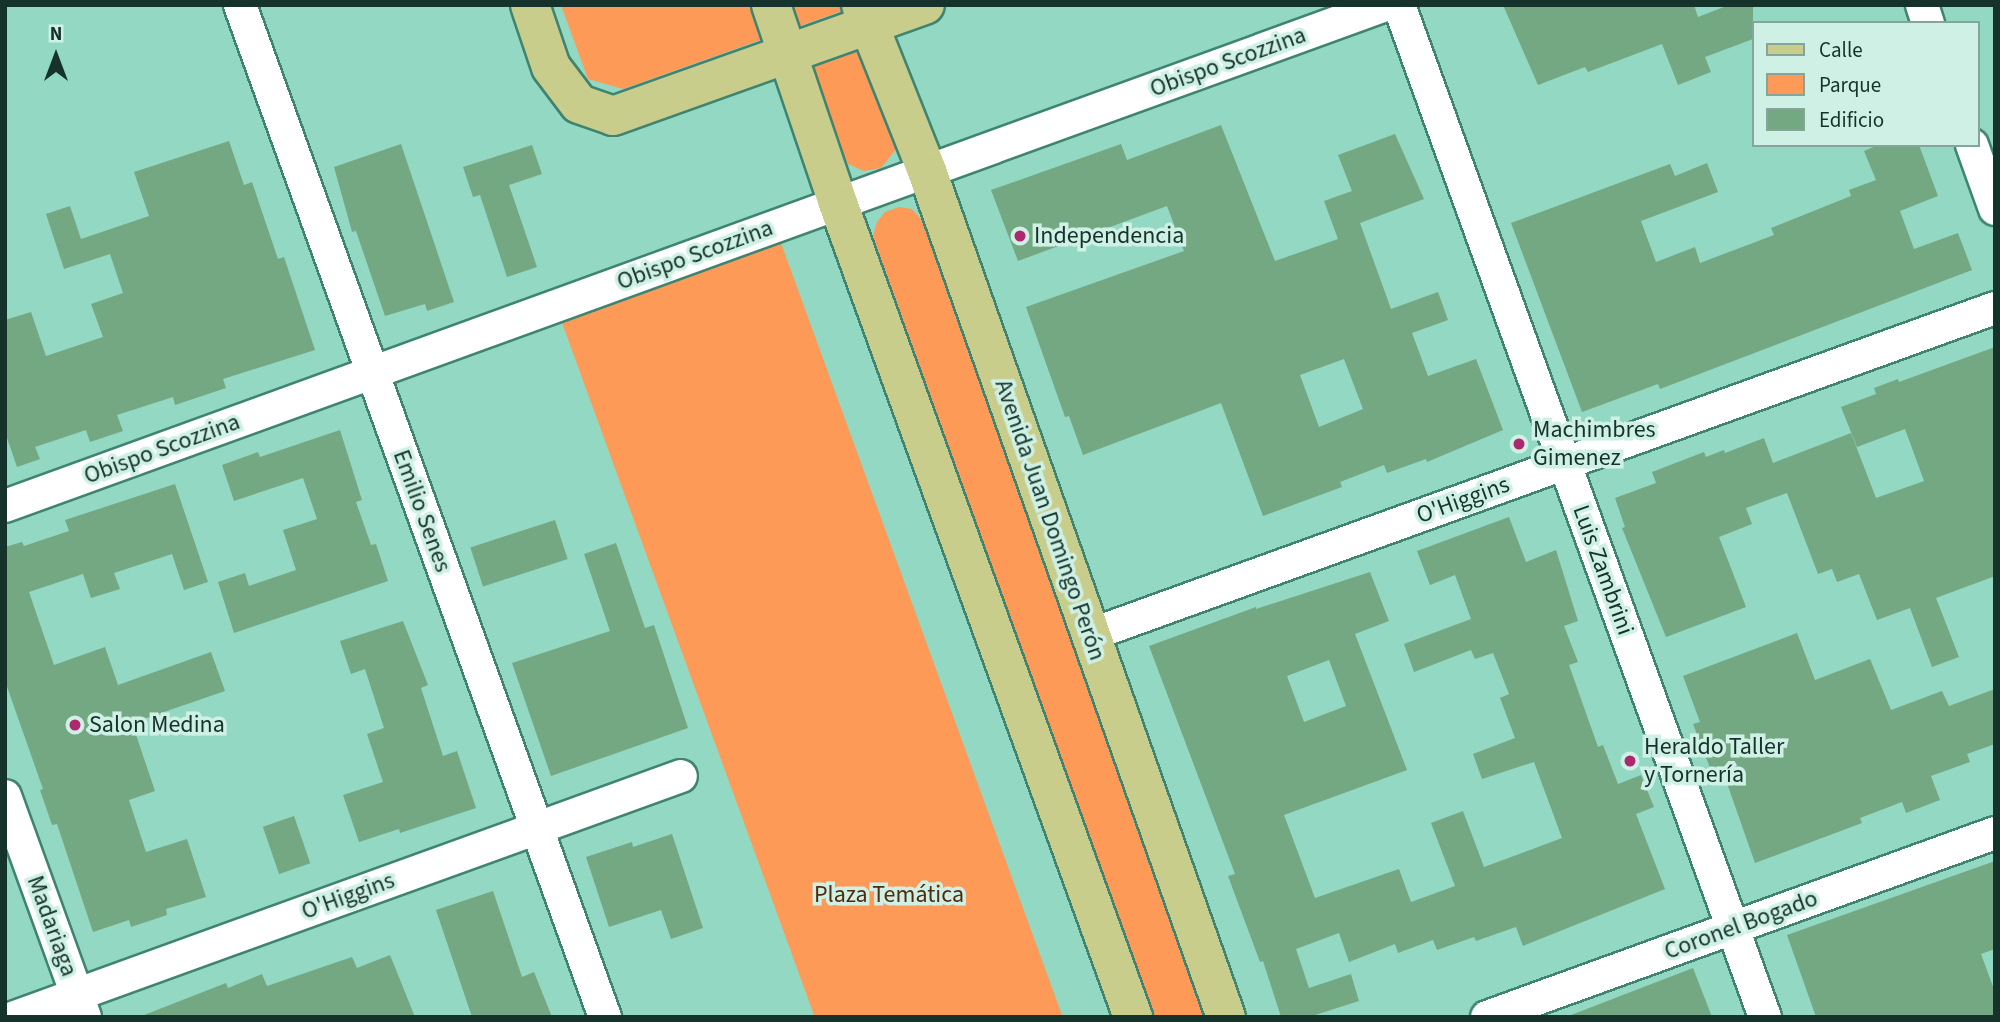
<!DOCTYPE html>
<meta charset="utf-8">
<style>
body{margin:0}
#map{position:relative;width:2000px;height:1022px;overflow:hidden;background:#92d8c2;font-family:"Source Sans 3",sans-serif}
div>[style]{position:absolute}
.green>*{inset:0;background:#fd9a57;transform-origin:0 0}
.building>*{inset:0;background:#74a883;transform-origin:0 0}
.roads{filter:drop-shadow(2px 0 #3f8471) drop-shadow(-2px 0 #3f8471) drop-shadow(0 2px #3f8471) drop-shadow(0 -2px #3f8471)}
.minor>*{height:32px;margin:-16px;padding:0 16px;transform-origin:16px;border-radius:16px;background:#fff}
.major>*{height:38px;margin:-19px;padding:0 19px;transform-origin:19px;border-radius:19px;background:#c9cd8c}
.dots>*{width:19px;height:19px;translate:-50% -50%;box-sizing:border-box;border:4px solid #cff1e5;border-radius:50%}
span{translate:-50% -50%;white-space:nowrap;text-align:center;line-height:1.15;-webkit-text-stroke:7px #cff1e5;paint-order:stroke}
.street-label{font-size:24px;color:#16332b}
.poi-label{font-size:24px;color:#16332b}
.left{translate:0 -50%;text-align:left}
.park-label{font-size:24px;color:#532a0d}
.frame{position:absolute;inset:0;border:7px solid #16332b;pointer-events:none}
.legend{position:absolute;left:1752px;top:21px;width:228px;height:126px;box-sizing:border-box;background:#cff1e5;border:2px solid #85a59b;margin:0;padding:9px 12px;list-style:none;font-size:21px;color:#16332b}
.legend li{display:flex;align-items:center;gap:14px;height:35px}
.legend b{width:35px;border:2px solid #85a59b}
.north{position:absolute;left:21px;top:21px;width:70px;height:70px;-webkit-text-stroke:5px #cff1e5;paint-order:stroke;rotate:0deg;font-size:19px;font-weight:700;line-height:28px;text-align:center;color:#16332b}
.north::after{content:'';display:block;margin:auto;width:24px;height:32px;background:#16332b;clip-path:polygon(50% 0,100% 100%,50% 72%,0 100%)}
</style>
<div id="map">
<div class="green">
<div style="clip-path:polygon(561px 5px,859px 5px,623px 89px,588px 79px)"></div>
<div style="clip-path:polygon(859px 46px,897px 148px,881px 168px,864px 171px,848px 164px,813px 78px,813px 65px)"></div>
<div style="clip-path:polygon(899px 207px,912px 209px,927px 226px,1212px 1017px,1155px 1017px,873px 236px,877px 222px,885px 212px)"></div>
<div style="left:781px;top:243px;width:823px;height:233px;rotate:70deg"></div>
</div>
<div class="building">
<div style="clip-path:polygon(1503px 5px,1694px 5px,1698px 17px,1729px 5px,1753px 5px,1753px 39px,1705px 57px,1711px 72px,1678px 85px,1662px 44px,1588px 72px,1585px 67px,1538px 85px)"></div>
<div style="clip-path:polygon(evenodd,1221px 125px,1275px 261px,1338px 239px,1324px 201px,1352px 191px,1338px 155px,1395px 134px,1424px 199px,1360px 223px,1391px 309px,1438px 292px,1448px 320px,1412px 333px,1428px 376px,1476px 359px,1503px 430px,1427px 462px,1426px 459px,1387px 473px,1384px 465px,1340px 482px,1342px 487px,1263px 516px,1221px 403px,1083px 455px,1069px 416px,1065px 417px,1026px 307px,1184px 251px,1167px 206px,1018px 261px,991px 190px,1121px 144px,1127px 160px,1221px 125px,1344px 359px,1363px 409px,1319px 427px,1300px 375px,1344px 359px)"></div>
<div style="clip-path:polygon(229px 141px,244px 185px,252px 182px,278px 259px,284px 257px,315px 350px,223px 379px,226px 388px,175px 405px,173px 397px,117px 415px,123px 431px,90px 442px,86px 430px,35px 447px,40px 459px,17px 467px,5px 432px,5px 320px,31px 312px,46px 356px,103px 337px,91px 304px,123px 293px,110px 254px,64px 269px,46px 214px,70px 206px,81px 239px,149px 216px,134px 172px)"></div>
<div style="clip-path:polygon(401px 144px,454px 302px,427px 311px,425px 304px,385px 316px,356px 231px,352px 232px,334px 167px)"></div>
<div style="clip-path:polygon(532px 145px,542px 174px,509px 185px,537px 267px,507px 277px,480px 195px,473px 197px,463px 167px)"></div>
<div style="clip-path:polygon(1878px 145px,1919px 145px,1938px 196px,1900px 211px,1914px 249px,1958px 233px,1972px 270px,1660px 389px,1658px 384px,1582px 412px,1511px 223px,1670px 164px,1675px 176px,1707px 163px,1718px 192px,1641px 221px,1656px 262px,1695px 247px,1700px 263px,1774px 235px,1771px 228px,1851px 196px,1849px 190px,1876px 180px,1864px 151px)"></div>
<div style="clip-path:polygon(1995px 347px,1995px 576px,1936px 598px,1959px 657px,1932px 667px,1910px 608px,1877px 620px,1859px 574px,1837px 582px,1832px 569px,1818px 574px,1787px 493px,1746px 508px,1752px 524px,1719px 537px,1746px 607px,1666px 637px,1622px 528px,1625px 527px,1615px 498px,1656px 483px,1652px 472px,1704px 452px,1706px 457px,1724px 450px,1725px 453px,1764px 438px,1773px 463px,1851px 433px,1876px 498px,1924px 481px,1905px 429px,1857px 447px,1841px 407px,1876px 394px,1874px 388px,1898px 379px,1899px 382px)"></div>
<div style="clip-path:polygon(340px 430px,362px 500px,356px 502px,371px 545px,376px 544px,388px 581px,234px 633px,218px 582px,245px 573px,249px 586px,296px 570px,283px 530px,317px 519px,303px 478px,234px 501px,222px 465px,258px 452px,260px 457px)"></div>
<div style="clip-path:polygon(175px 484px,208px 582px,184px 590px,172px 554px,114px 573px,120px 589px,91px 598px,83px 574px,29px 592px,54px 665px,105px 647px,118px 685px,211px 652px,225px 691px,132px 723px,155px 791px,129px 800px,146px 852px,187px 839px,206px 897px,166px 909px,167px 915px,131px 927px,129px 920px,93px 932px,57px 824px,52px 825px,40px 790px,43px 789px,5px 681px,5px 547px,22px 542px,24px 546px,69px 531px,65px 520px)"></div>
<div style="clip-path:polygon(evenodd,1509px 517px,1526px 562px,1556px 550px,1578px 621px,1564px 626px,1578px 662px,1569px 665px,1598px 747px,1603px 745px,1618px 784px,1641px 775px,1654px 807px,1636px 814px,1665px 889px,1523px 946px,1516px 927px,1476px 941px,1474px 937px,1437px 950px,1433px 940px,1398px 953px,1395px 944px,1349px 962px,1339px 933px,1296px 949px,1309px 988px,1351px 974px,1359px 1001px,1309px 1017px,1281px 1017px,1263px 961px,1260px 962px,1228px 876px,1235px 874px,1149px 646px,1256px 607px,1256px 609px,1370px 572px,1389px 621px,1355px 634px,1407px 770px,1284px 815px,1315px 898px,1399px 869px,1411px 902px,1455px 886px,1431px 823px,1463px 811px,1484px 867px,1562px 838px,1534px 762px,1482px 779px,1473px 754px,1515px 738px,1500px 698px,1509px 694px,1493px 653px,1475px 659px,1471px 650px,1414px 672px,1404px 644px,1471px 619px,1455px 575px,1430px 585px,1417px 551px,1509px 517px,1329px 660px,1346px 706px,1304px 722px,1287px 676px,1329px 660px)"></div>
<div style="left:555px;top:520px;width:41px;height:89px;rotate:72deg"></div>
<div style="clip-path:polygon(616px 543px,645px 628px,654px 625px,688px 728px,551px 776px,512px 663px,610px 631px,584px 554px)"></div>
<div style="clip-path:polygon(403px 621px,428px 685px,421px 688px,443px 756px,457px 751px,476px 808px,400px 833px,399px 829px,359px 842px,343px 795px,383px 782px,367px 734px,384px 728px,365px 669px,351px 674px,340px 641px)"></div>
<div style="clip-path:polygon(1797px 633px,1815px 680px,1870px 659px,1891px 710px,1942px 691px,1949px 706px,1995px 689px,1995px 744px,1967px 754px,1970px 762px,1931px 776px,1940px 800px,1906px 813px,1902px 802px,1860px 818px,1862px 823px,1755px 863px,1722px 769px,1712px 773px,1693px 724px,1700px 722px,1683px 676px)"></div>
<div style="left:294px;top:816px;width:50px;height:33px;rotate:71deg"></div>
<div style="clip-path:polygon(672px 834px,703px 928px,671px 939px,661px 910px,609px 927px,586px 857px,632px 842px,633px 847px)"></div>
<div style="clip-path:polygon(1995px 861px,1995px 949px,1981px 954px,1995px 992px,1995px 1017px,1816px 1017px,1787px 935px)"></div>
<div style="clip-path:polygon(493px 891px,522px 977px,534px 972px,552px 1017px,472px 1017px,436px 910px)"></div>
<div style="clip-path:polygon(390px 955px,415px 1017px,139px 1017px,226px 983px,228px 988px,262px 974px,267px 986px,352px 957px,357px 968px)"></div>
<div style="clip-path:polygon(1693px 968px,1712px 1017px,1572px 1017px,1571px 1015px)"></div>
</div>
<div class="roads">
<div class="minor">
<div style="left:240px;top:5px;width:1076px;rotate:70.17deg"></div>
<div style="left:1399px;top:5px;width:1076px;rotate:70.12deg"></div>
<div style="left:1922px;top:5px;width:19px;rotate:72deg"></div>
<div style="left:1972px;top:145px;width:68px;rotate:70.2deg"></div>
<div style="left:5px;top:506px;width:1468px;rotate:-19.95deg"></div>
<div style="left:1090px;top:635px;width:962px;rotate:-19.87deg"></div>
<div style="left:5px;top:796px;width:235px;rotate:70.1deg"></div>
<div style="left:15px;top:1017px;width:708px;rotate:-19.89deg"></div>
<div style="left:1487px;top:1017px;width:540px;rotate:-19.91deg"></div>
</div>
<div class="major">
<div style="left:530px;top:5px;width:65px;rotate:71.3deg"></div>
<div style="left:551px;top:67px;width:46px;rotate:52.9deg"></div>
<div style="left:579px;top:104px;width:36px;rotate:19deg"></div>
<div style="left:613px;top:116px;width:331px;rotate:-19.6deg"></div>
<div style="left:771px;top:5px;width:209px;rotate:71.3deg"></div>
<div style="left:838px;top:203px;width:866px;rotate:70.08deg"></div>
<div style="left:861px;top:5px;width:179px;rotate:68.3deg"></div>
<div style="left:927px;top:171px;width:897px;rotate:70.54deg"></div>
</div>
</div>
<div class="dots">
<div style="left:1020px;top:236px;background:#ad286f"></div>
<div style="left:1519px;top:444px;background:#ad286f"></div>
<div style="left:75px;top:725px;background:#ad286f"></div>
<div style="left:1630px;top:761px;background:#ad286f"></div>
</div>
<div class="street-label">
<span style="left:1228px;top:62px;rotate:-20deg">Obispo Scozzina</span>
<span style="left:695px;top:255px;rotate:-20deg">Obispo Scozzina</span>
<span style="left:162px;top:449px;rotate:-20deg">Obispo Scozzina</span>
<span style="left:1463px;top:500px;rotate:-20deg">O'Higgins</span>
<span style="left:422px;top:511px;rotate:70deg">Emilio Senes</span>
<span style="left:1050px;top:520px;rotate:71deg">Avenida Juan Domingo Perón</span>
<span style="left:1603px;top:570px;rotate:70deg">Luis Zambrini</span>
<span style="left:348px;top:896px;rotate:-20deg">O'Higgins</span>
<span style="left:1741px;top:925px;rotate:-20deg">Coronel Bogado</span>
<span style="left:52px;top:926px;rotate:70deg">Madariaga</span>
</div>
<div class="poi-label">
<span class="left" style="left:1034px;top:236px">Independencia</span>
<span class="left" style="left:1533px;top:444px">Machimbres<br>Gimenez</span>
<span class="left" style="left:89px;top:725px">Salon Medina</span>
<span class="left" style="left:1644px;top:761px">Heraldo Taller<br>y Tornería</span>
</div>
<div class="park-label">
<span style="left:889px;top:895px">Plaza Temática</span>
</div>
<div class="frame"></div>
<ul class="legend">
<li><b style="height:9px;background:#c9cd8c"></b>Calle</li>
<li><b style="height:19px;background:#fd9a57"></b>Parque</li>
<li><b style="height:19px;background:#74a883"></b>Edificio</li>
</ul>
<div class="north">N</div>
</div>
